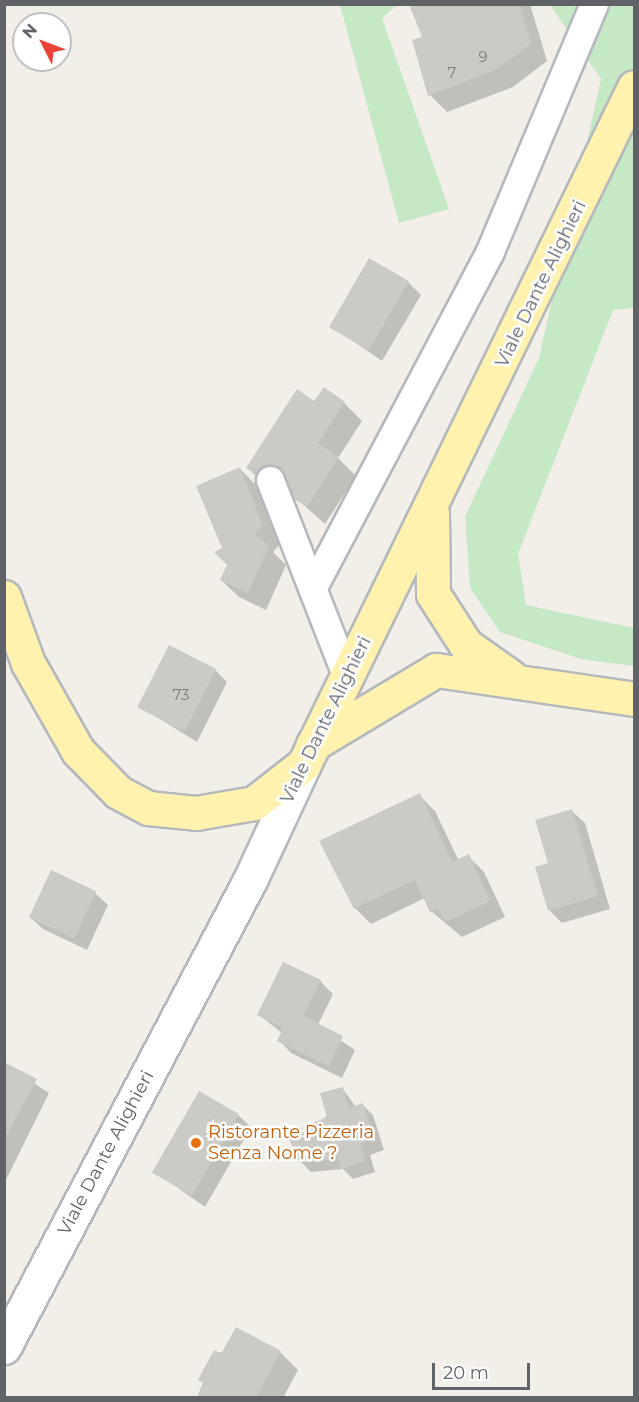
<!DOCTYPE html>
<style>
body{margin:0}
#map{position:relative;width:639px;height:1402px;overflow:hidden;background:#f1efe8;font-family:Montserrat,sans-serif}
div>[style]{position:absolute}
.green>*{inset:0;background:#c5e8c5}
.shadow>*{inset:0;background:#0003}
.building>*{inset:0;background:#cccac5;transform-origin:0 0}
.roads{filter:drop-shadow(2px 0 #b5b8bc) drop-shadow(-2px 0 #b5b8bc) drop-shadow(0 2px #b5b8bc) drop-shadow(0 -2px #b5b8bc)}
.street>*{height:27px;margin:-13.5px;padding:0 13.5px;transform-origin:13.5px;border-radius:13.5px;background:#fff}
.secondary>*{height:33px;margin:-16.5px;padding:0 16.5px;transform-origin:16.5px;border-radius:16.5px;background:#fff}
.primary>*{height:33px;margin:-16.5px;padding:0 16.5px;transform-origin:16.5px;border-radius:16.5px;background:#fff2af}
.dots>*{width:16px;height:16px;translate:-50% -50%;box-sizing:border-box;border:3px solid #fff;border-radius:50%}
span{translate:-50% -50%;white-space:nowrap;text-align:center;line-height:1.15;-webkit-text-stroke:5px #fff;paint-order:stroke}
.number-label{font-size:15px;color:#7a7d7f}
.number-label span{-webkit-text-stroke-width:0}
.street-label{font-size:18px;color:#5f6368}
.food-label{font-size:18px;color:#c56008}
.left{translate:0 -50%;text-align:left}
.frame{position:absolute;inset:0;border:6px solid #5f6368;pointer-events:none}
.north{position:absolute;left:12px;top:12px;width:60px;height:60px;box-sizing:border-box;background:#fff;border:2px solid #bfc1c3;border-radius:50%;rotate:312deg;font-size:16px;font-weight:700;line-height:24px;text-align:center;color:#5f6368}
.north::after{content:'';display:block;margin:auto;width:21px;height:27px;background:#ea4335;clip-path:polygon(50% 0,100% 100%,50% 72%,0 100%)}
.scale{position:absolute;left:432px;top:1363px;width:98px;height:27px;box-sizing:border-box;border:3px solid #5f6368;border-top:0;padding-left:8px;font-size:18px;line-height:21px;white-space:nowrap;color:#5f6368;-webkit-text-stroke:4px #fff;paint-order:stroke}
</style>
<div id="map">
<div class="green">
<div style="clip-path:polygon(340px 5px,397px 5px,382px 18px,449px 209px,399px 223px)"></div>
<div style="clip-path:polygon(550px 5px,634px 5px,634px 308px,613px 310px,518px 554px,526px 605px,634px 628px,634px 666px,581px 659px,500px 632px,470px 588px,465px 517px,539px 358px,601px 79px)"></div>
</div>
<div class="shadow">
<div style="clip-path:polygon(458px 4px,530px 4px,547px 61px,513px 87px,447px 112px,430px 95px,424px 38px)"></div>
<div style="clip-path:polygon(408px 282px,421px 295px,382px 361px,331px 326px)"></div>
<div style="clip-path:polygon(315px 403px,344px 403px,362px 421px,338px 458px,356px 476px,325px 524px,296px 498px,289px 483px,266px 486px,248px 468px)"></div>
<div style="clip-path:polygon(240px 469px,258px 487px,280px 544px,273px 552px,286px 565px,266px 610px,239px 597px,221px 580px,229px 565px,224px 549px)"></div>
<div style="clip-path:polygon(215px 670px,227px 682px,197px 742px,139px 706px)"></div>
<div style="clip-path:polygon(419px 795px,435px 811px,459px 861px,468px 856px,484px 872px,505px 917px,462px 937px,431px 911px,425px 898px,371px 924px,355px 908px)"></div>
<div style="clip-path:polygon(572px 811px,585px 823px,610px 909px,562px 923px,549px 910px)"></div>
<div style="clip-path:polygon(51px 872px,95px 893px,108px 905px,87px 950px,43px 929px,30px 917px)"></div>
<div style="clip-path:polygon(320px 981px,333px 994px,318px 1025px,355px 1050px,342px 1078px,291px 1053px,279px 1040px,282px 1033px,259px 1015px)"></div>
<div style="clip-path:polygon(4px 1064px,49px 1093px,4px 1184px)"></div>
<div style="clip-path:polygon(342px 1088px,356px 1107px,362px 1104px,373px 1115px,384px 1150px,370px 1155px,375px 1172px,353px 1179px,343px 1169px,311px 1172px,300px 1161px)"></div>
<div style="clip-path:polygon(238px 1115px,251px 1127px,205px 1207px,154px 1171px)"></div>
<div style="clip-path:polygon(215px 1352px,280px 1352px,298px 1370px,283px 1398px,197px 1398px)"></div>
</div>
<div class="building">
<div style="clip-path:polygon(409px 4px,519px 4px,531px 44px,495px 70px,428px 96px,412px 40px,422px 37px)"></div>
<div style="left:369px;top:258px;width:46px;height:80px;rotate:30deg"></div>
<div style="clip-path:polygon(324px 387px,345px 402px,318px 443px,339px 457px,307px 507px,294px 499px,279px 467px,265px 465px,256px 474px,246px 468px,297px 389px,314px 401px)"></div>
<div style="clip-path:polygon(240px 467px,263px 526px,255px 534px,269px 546px,248px 593px,220px 580px,227px 565px,214px 552px,222px 548px,196px 486px)"></div>
<div style="left:169px;top:645px;width:53px;height:70px;rotate:27deg"></div>
<div style="clip-path:polygon(420px 793px,452px 862px,469px 854px,490px 901px,445px 922px,438px 908px,430px 912px,415px 880px,354px 909px,319px 841px)"></div>
<div style="clip-path:polygon(572px 809px,598px 896px,548px 911px,535px 867px,548px 863px,535px 820px)"></div>
<div style="left:51px;top:870px;width:50px;height:52px;rotate:25deg"></div>
<div style="clip-path:polygon(283px 962px,321px 980px,303px 1016px,343px 1036px,329px 1066px,277px 1041px,283px 1028px,257px 1015px)"></div>
<div style="clip-path:polygon(4px 1062px,37px 1079px,4px 1140px)"></div>
<div style="clip-path:polygon(343px 1087px,349px 1108px,363px 1103px,374px 1139px,360px 1144px,365px 1161px,341px 1169px,338px 1157px,316px 1163px,314px 1155px,299px 1162px,287px 1134px,327px 1117px,320px 1093px)"></div>
<div style="left:199px;top:1091px;width:46px;height:94px;rotate:30deg"></div>
<div style="clip-path:polygon(236px 1327px,281px 1351px,256px 1398px,197px 1398px,204px 1383px,198px 1380px,214px 1350px,221px 1354px)"></div>
</div>
<div class="roads">
<div class="street">
<div style="left:270px;top:480px;width:212px;rotate:68.7deg"></div>
<div style="left:313px;top:587px;width:380px;rotate:-62.2deg"></div>
<div style="left:490px;top:251px;width:268px;rotate:-67.2deg"></div>
</div>
<div class="secondary">
<div style="left:4px;top:1347px;width:528px;rotate:-62.22deg"></div>
<div style="left:250px;top:880px;width:128px;rotate:-65deg"></div>
</div>
<div class="primary">
<div style="left:432px;top:512px;width:82px;rotate:89.3deg"></div>
<div style="left:433px;top:594px;width:61px;rotate:57.1deg"></div>
<div style="left:466px;top:645px;width:54px;rotate:35.2deg"></div>
<div style="left:4px;top:597px;width:70px;rotate:70deg"></div>
<div style="left:28px;top:663px;width:101px;rotate:60.4deg"></div>
<div style="left:78px;top:751px;width:57px;rotate:45.7deg"></div>
<div style="left:118px;top:792px;width:34px;rotate:28deg"></div>
<div style="left:148px;top:808px;width:48px;rotate:5.9deg"></div>
<div style="left:196px;top:813px;width:59px;rotate:-9.8deg"></div>
<div style="left:254px;top:803px;width:63px;rotate:-38deg"></div>
<div style="left:304px;top:764px;width:753px;rotate:-64.01deg"></div>
<div style="left:313px;top:744px;width:144px;rotate:-31deg"></div>
<div style="left:436px;top:670px;width:200px;rotate:8.3deg"></div>
</div>
</div>
<div class="dots">
<div style="left:196px;top:1143px;background:#e8710a"></div>
</div>
<div class="number-label">
<span style="left:483px;top:57px">9</span>
<span style="left:452px;top:73px">7</span>
<span style="left:181px;top:695px">73</span>
</div>
<div class="street-label">
<span style="left:541px;top:284px;rotate:-64deg">Viale Dante Alighieri</span>
<span style="left:326px;top:720px;rotate:-64deg">Viale Dante Alighieri</span>
<span style="left:106px;top:1153px;rotate:-62deg">Viale Dante Alighieri</span>
</div>
<div class="food-label">
<span class="left" style="left:208px;top:1143px">Ristorante Pizzeria<br>Senza Nome ?</span>
</div>
<div class="frame"></div>
<div class="north">N</div>
<div class="scale">20 m</div>
</div>
